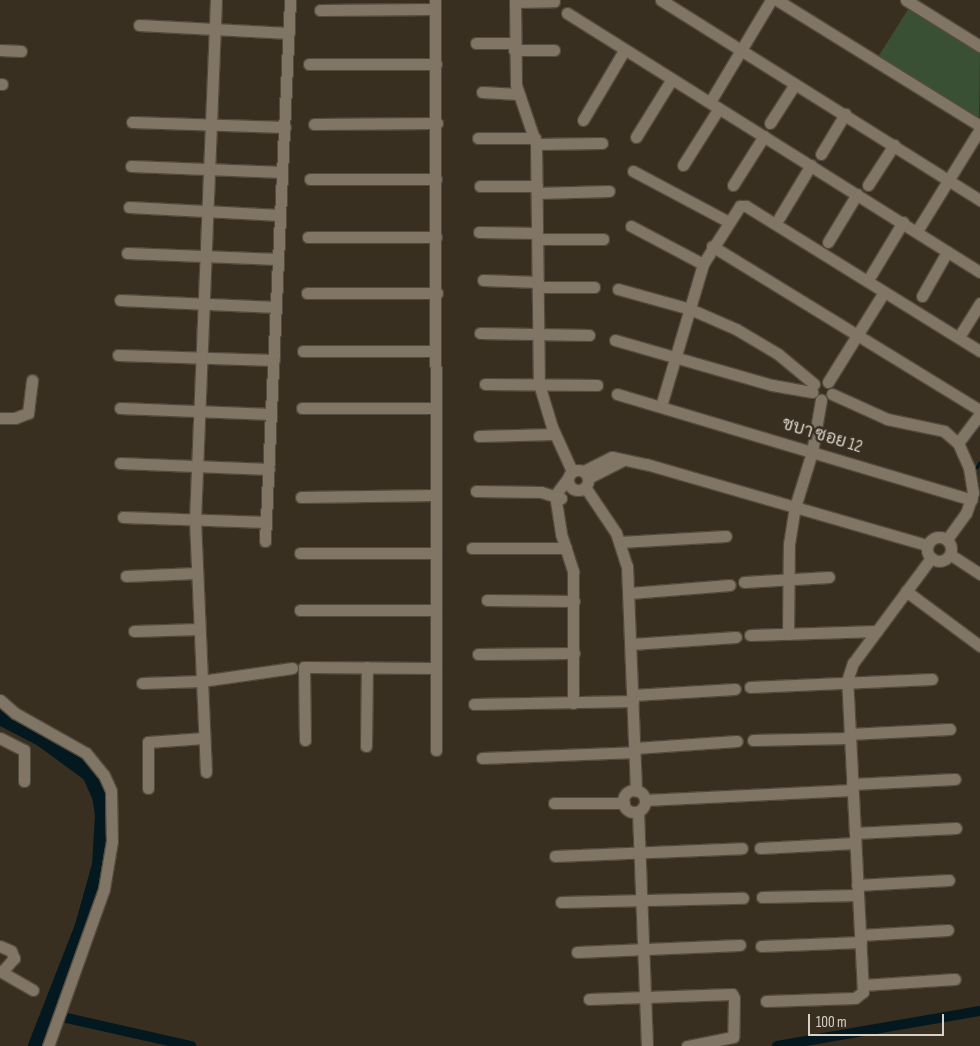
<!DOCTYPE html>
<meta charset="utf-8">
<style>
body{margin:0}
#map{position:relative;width:980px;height:1046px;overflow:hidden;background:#392f21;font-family:"Sofia Sans Condensed",Sarabun,sans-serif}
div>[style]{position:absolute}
.green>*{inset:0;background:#395035}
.stream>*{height:2.5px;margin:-1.25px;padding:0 1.25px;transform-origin:1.25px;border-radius:1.25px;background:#04191f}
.canal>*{height:10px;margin:-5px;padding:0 5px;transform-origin:5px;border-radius:5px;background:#04191f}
.river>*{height:16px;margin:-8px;padding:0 8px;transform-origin:8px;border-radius:8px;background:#04191f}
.roads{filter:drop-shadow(1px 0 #534b3e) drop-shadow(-1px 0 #534b3e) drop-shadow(0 1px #534b3e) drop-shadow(0 -1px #534b3e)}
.minor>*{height:11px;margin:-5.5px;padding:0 5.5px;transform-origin:5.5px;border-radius:5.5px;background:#817565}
.minor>.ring{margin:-5.5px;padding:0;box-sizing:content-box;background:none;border:11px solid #817565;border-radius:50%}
span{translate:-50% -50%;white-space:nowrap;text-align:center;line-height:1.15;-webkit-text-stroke:5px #392f21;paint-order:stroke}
.street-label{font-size:18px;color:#d7d1c8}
.scale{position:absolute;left:808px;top:1014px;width:136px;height:22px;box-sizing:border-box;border:2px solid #d7d1c8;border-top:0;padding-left:6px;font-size:15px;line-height:18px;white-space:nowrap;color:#d7d1c8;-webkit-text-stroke:4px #392f21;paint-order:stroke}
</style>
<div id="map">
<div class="green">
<div style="clip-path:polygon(909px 8px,980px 52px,979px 120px,878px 57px)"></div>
</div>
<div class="stream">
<div style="left:975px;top:470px;width:9px;rotate:-58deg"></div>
</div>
<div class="canal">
<div style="left:49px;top:1014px;width:146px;rotate:12.7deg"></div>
<div style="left:777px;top:1046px;width:206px;rotate:-9.8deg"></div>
</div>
<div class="river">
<div style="left:0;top:717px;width:47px;rotate:27.6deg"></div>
<div style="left:42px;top:739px;width:59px;rotate:36.1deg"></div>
<div style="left:90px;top:774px;width:24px;rotate:66deg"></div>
<div style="left:100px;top:796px;width:19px;rotate:81deg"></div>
<div style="left:103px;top:815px;width:50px;rotate:93.4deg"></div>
<div style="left:100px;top:865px;width:63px;rotate:105.6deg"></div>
<div style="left:83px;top:926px;width:129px;rotate:111.4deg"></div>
</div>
<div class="roads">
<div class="minor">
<div style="left:435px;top:0;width:750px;rotate:89.92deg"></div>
<div style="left:515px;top:0;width:85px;rotate:89.3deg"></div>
<div style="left:516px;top:85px;width:62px;rotate:71.3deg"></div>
<div style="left:536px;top:144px;width:240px;rotate:89.3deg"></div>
<div style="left:539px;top:384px;width:45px;rotate:73.2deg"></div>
<div style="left:552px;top:427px;width:48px;rotate:65.6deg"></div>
<div style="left:661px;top:0;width:377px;rotate:32.1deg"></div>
<div style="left:777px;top:0;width:239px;rotate:31.8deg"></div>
<div style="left:906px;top:0;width:87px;rotate:31.9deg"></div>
<div style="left:515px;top:2px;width:39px;rotate:-1deg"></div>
<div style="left:320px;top:10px;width:114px;rotate:-0.5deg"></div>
<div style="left:567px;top:13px;width:487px;rotate:32.1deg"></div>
<div style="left:139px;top:25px;width:150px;rotate:3.1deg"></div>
<div style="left:476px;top:43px;width:38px"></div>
<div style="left:0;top:50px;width:21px;rotate:3deg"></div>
<div style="left:514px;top:50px;width:40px"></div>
<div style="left:309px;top:64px;width:127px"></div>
<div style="left:0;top:84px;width:2px"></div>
<div style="left:482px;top:92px;width:36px;rotate:3deg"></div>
<div style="left:710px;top:102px;width:119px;rotate:-59.1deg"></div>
<div style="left:583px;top:120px;width:82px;rotate:-59.4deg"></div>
<div style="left:132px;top:122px;width:153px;rotate:1.9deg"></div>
<div style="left:770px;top:123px;width:46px;rotate:-57.3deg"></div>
<div style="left:314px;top:124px;width:123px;rotate:-0.5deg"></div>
<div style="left:636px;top:137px;width:68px;rotate:-58.2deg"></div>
<div style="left:478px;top:138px;width:57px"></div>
<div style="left:536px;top:144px;width:66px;rotate:-0.9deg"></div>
<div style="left:821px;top:154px;width:47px;rotate:-59deg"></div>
<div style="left:683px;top:165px;width:67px;rotate:-57.7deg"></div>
<div style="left:131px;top:166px;width:151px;rotate:2.3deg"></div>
<div style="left:633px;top:171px;width:106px;rotate:28deg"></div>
<div style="left:310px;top:179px;width:126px"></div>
<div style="left:733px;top:185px;width:58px;rotate:-57.7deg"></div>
<div style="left:868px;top:185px;width:48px;rotate:-57deg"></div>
<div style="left:480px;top:186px;width:57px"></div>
<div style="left:537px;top:193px;width:72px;rotate:-1.6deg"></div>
<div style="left:129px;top:207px;width:151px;rotate:3deg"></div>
<div style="left:779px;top:218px;width:62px;rotate:-58.9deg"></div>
<div style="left:631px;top:226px;width:81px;rotate:27.8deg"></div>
<div style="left:917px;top:231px;width:120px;rotate:-58.3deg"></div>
<div style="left:479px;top:232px;width:58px;rotate:1deg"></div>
<div style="left:308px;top:237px;width:128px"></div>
<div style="left:538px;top:239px;width:65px"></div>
<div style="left:828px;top:242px;width:56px;rotate:-58.9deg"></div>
<div style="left:712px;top:246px;width:314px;rotate:31.5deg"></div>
<div style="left:127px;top:253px;width:151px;rotate:2.3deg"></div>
<div style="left:871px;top:275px;width:62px;rotate:-58.9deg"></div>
<div style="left:483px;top:280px;width:55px;rotate:2.1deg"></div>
<div style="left:538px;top:287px;width:56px"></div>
<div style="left:618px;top:289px;width:75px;rotate:15.5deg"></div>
<div style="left:690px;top:309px;width:50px;rotate:23.5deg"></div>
<div style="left:736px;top:329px;width:49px;rotate:30.8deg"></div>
<div style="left:778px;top:354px;width:47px;rotate:39.8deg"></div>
<div style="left:307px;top:293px;width:130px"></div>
<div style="left:922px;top:296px;width:51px;rotate:-60.4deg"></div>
<div style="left:120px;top:300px;width:156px;rotate:2.6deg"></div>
<div style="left:962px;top:332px;width:34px;rotate:-58deg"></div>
<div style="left:480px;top:333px;width:109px;rotate:1.1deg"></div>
<div style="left:615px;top:340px;width:163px;rotate:16deg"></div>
<div style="left:772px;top:385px;width:41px;rotate:9.9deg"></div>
<div style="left:303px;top:351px;width:132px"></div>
<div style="left:118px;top:355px;width:156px;rotate:1.8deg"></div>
<div style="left:828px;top:382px;width:106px;rotate:-58.1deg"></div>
<div style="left:485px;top:384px;width:112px;rotate:0.5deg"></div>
<div style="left:617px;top:394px;width:370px;rotate:16.6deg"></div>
<div style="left:832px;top:394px;width:60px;rotate:24.4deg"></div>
<div style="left:887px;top:419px;width:58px;rotate:11.9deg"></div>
<div style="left:944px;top:431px;width:18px;rotate:41deg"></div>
<div style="left:958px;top:443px;width:27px;rotate:66deg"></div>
<div style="left:969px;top:468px;width:25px;rotate:81deg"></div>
<div style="left:973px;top:493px;width:21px;rotate:109deg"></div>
<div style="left:966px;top:513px;width:32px;rotate:126deg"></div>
<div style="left:661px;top:406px;width:148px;rotate:-73.5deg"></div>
<div style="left:703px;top:264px;width:69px;rotate:-57.5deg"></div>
<div style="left:740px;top:206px;width:6px"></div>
<div style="left:746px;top:206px;width:275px;rotate:31.8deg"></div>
<div style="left:120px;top:408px;width:151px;rotate:2.3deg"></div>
<div style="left:302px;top:408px;width:133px"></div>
<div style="left:0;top:418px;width:15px"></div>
<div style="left:15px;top:418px;width:14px;rotate:-21deg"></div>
<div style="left:28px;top:413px;width:33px;rotate:-83deg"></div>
<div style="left:479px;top:436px;width:75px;rotate:-1.5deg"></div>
<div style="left:958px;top:443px;width:36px;rotate:-53deg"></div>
<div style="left:120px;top:463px;width:149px;rotate:2.3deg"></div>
<div class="ring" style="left:568px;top:470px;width:9px;height:9px"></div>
<div style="left:584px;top:471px;width:31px;rotate:-27deg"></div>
<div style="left:612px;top:457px;width:35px;rotate:12deg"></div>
<div style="left:646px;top:464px;width:292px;rotate:16.1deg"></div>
<div style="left:568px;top:478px;width:21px;rotate:127deg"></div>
<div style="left:555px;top:495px;width:39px;rotate:81deg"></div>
<div style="left:561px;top:534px;width:40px;rotate:72deg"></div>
<div style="left:573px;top:572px;width:131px;rotate:90deg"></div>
<div style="left:588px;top:478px;width:39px;rotate:-27deg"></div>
<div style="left:585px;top:487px;width:55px;rotate:56deg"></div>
<div style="left:616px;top:533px;width:35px;rotate:72deg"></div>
<div style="left:627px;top:566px;width:225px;rotate:87.7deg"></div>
<div style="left:476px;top:491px;width:65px;rotate:0.9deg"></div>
<div style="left:541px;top:492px;width:21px;rotate:17deg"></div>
<div style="left:301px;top:497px;width:134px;rotate:-0.9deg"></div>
<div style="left:123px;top:517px;width:143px;rotate:2deg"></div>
<div class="ring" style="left:927px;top:537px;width:13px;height:13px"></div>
<div style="left:265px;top:541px;width:542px;rotate:-87.35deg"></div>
<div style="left:620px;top:542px;width:106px;rotate:-3.2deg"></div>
<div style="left:472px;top:548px;width:94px"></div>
<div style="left:300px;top:553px;width:136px"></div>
<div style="left:951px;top:555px;width:35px;rotate:33deg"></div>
<div style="left:126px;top:576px;width:70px;rotate:-2.5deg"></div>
<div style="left:744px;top:582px;width:85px;rotate:-3.4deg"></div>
<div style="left:906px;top:591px;width:92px;rotate:36.6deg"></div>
<div style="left:630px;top:593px;width:100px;rotate:-4.6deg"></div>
<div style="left:487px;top:600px;width:87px;rotate:0.7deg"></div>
<div style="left:300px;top:610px;width:136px"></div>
<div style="left:134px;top:631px;width:65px;rotate:-1.8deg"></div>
<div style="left:788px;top:634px;width:90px;rotate:-89.4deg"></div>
<div style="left:789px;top:544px;width:37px;rotate:-81deg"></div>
<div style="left:795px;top:507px;width:58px;rotate:-72.8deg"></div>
<div style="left:812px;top:452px;width:53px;rotate:-80.2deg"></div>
<div style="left:750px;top:635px;width:127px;rotate:-1.8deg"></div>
<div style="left:632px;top:644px;width:104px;rotate:-3.9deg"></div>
<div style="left:478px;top:654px;width:96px;rotate:-0.6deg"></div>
<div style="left:142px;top:683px;width:60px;rotate:-1.9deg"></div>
<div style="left:202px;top:681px;width:91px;rotate:-8.2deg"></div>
<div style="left:750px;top:687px;width:182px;rotate:-2.5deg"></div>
<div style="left:633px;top:695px;width:102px;rotate:-3.4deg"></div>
<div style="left:0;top:700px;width:20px;rotate:41deg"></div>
<div style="left:15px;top:713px;width:81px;rotate:29.4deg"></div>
<div style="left:86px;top:753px;width:28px;rotate:51deg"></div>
<div style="left:104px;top:775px;width:17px;rotate:66deg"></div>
<div style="left:111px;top:791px;width:50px;rotate:88.9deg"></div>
<div style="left:112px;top:841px;width:49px;rotate:99.5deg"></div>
<div style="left:104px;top:889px;width:167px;rotate:109.6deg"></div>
<div style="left:474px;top:704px;width:159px;rotate:-1.1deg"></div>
<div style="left:849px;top:734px;width:101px;rotate:-2.8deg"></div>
<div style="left:0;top:738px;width:27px;rotate:27deg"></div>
<div style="left:24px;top:750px;width:31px;rotate:90deg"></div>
<div style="left:305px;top:740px;width:73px;rotate:-90.8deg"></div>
<div style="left:304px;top:667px;width:131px;rotate:0.4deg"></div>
<div style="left:753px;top:740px;width:96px;rotate:-1.2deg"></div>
<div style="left:366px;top:746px;width:79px;rotate:-89.3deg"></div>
<div style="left:635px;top:748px;width:102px;rotate:-3.9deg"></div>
<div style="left:482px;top:758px;width:153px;rotate:-2.2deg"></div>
<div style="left:206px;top:772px;width:252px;rotate:-92.5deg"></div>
<div style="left:195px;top:520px;width:520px;rotate:-87.69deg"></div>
<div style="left:852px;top:784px;width:103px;rotate:-2.8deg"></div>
<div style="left:148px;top:788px;width:46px;rotate:-90deg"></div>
<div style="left:148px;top:742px;width:56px;rotate:-4.1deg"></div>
<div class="ring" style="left:623px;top:790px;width:11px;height:11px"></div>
<div style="left:645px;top:800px;width:207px;rotate:-2.8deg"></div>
<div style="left:554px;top:803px;width:70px"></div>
<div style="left:638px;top:812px;width:234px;rotate:87.8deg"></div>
<div style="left:855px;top:833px;width:101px;rotate:-2.8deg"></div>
<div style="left:760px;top:848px;width:95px;rotate:-3deg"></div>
<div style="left:555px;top:856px;width:187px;rotate:-2.4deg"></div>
<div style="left:857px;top:885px;width:92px;rotate:-3.1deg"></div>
<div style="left:762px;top:897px;width:96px;rotate:-1.2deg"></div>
<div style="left:561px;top:902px;width:182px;rotate:-1.3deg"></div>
<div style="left:860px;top:935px;width:88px;rotate:-3.3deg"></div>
<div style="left:0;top:946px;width:12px;rotate:24deg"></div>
<div style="left:11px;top:951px;width:8px;rotate:67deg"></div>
<div style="left:14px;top:958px;width:18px;rotate:131deg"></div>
<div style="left:761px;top:946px;width:100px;rotate:-2.3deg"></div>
<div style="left:577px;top:952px;width:163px;rotate:-2.5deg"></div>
<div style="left:0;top:971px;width:38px;rotate:30deg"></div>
<div style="left:863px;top:985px;width:92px;rotate:-3.7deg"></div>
<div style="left:589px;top:999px;width:143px;rotate:-2deg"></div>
<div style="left:732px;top:994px;width:4px;rotate:63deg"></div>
<div style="left:734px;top:998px;width:39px;rotate:91deg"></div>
<div style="left:733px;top:1037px;width:47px;rotate:168.9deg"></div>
<div style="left:766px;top:1001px;width:89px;rotate:-1.9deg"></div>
<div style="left:855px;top:998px;width:10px;rotate:-37deg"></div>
<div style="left:863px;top:992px;width:311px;rotate:-92.9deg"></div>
<div style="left:847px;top:681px;width:19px;rotate:-72deg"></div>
<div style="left:853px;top:663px;width:131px;rotate:-53.4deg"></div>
</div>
</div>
<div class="street-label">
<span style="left:822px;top:436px;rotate:17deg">ชบา ซอย 12</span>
</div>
<div class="scale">100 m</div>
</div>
